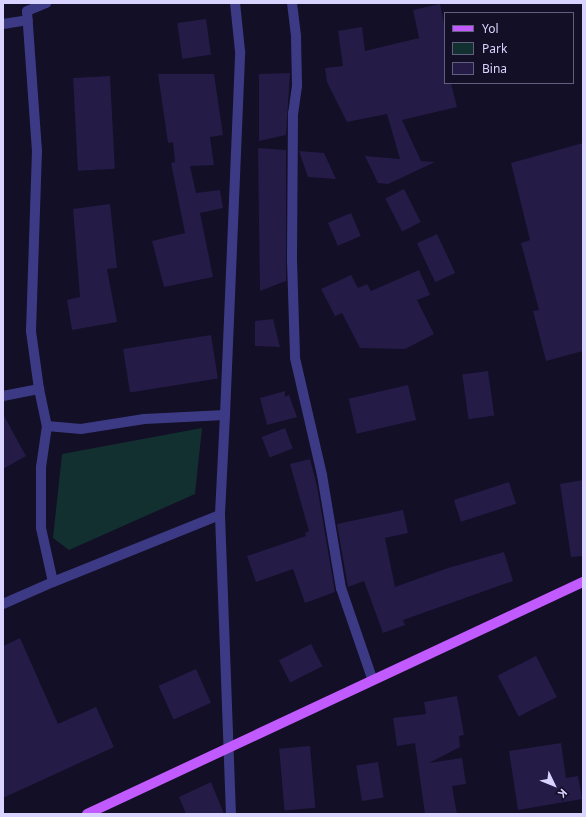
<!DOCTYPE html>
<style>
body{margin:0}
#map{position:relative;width:586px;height:817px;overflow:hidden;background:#130f26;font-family:"Noto Sans",sans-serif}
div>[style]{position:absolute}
.green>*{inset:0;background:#12302f}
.building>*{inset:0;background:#241b47;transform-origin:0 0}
.minor>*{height:10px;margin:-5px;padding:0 5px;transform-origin:5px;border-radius:5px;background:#3d3a85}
.major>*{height:10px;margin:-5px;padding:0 5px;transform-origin:5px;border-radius:5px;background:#c25bff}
span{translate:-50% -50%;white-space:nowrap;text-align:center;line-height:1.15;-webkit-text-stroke:4px #130f26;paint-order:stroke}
.frame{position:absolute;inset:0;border:4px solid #d9d4ff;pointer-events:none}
.legend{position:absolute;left:444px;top:12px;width:130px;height:72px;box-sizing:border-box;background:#130f26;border:1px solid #625e7d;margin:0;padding:5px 7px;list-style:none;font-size:12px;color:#d9d4ff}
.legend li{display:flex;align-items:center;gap:8px;height:20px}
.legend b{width:20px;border:1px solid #625e7d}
.north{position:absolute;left:534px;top:765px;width:40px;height:40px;-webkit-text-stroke:3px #130f26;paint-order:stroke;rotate:133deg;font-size:11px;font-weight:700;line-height:16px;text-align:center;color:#d9d4ff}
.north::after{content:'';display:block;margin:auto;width:14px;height:18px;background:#d9d4ff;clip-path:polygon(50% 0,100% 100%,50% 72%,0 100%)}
</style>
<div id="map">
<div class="green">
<div style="clip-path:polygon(202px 428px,195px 494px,69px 550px,53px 538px,62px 454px)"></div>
</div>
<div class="building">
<div style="clip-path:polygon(440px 4px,445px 28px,445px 83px,451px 83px,457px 107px,402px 120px,421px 161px,435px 162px,388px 184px,378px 183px,365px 156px,400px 159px,387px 114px,347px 122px,327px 82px,325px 68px,343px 66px,338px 31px,362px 27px,365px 51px,419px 38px,413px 10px)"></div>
<div style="left:206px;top:19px;width:36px;height:29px;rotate:82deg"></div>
<div style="clip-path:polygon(290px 73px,286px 135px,259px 141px,259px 74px)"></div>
<div style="clip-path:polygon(158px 74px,214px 74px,223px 135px,210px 137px,214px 165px,190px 166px,196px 193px,220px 190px,223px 208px,200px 213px,213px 277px,164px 287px,152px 241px,185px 233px,171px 163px,175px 162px,173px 142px,168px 143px)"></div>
<div style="left:110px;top:76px;width:93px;height:37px;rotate:87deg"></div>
<div style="clip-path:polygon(583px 143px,583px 351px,546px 361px,533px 311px,539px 310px,521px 243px,530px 240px,511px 163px)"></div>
<div style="clip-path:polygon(258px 148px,286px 150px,286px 281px,260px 291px)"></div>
<div style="clip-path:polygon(299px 151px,324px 153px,336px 179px,308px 177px)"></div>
<div style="left:404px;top:189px;width:37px;height:21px;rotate:63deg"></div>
<div style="clip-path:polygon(110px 204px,117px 268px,107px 269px,117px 322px,72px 330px,67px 300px,80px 297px,73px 209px)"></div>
<div style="left:351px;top:213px;width:25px;height:25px;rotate:67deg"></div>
<div style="left:437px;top:234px;width:43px;height:22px;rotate:65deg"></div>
<div style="clip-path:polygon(419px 270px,430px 295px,417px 300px,434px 334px,405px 349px,360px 348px,342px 313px,335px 316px,321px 289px,351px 275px,358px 288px,367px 284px,371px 291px)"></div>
<div style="clip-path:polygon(273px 319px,280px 347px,255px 346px,255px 321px)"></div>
<div style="left:211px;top:335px;width:44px;height:89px;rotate:81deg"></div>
<div style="left:488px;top:371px;width:45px;height:26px;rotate:82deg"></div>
<div style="left:408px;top:385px;width:36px;height:61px;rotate:77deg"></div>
<div style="clip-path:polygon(285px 391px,285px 397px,289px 395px,297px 417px,267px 425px,260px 398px)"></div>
<div style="clip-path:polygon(3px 414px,26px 456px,3px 469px)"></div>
<div style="left:285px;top:428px;width:22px;height:25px;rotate:69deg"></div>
<div style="clip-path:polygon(310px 459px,317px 486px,335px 592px,305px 603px,293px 569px,256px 582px,247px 556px,306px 536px,305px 533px,309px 531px,290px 464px)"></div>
<div style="clip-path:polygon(583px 480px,583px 556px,571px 557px,560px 484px)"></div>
<div style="left:509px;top:482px;width:23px;height:58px;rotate:72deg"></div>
<div style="clip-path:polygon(403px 510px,408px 533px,385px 538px,395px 587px,448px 568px,504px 552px,513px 581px,403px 620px,405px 625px,383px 633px,364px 581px,348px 587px,337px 524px)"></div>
<div style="clip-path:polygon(20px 638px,58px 724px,96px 707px,114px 747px,3px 798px,3px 646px)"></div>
<div style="left:311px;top:644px;width:25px;height:36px;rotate:63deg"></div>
<div style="left:536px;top:656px;width:46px;height:43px;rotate:63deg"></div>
<div style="left:196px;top:669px;width:37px;height:41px;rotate:66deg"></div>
<div style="clip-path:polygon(457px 696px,464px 735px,459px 736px,460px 747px,429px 763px,462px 758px,466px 784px,452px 786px,457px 814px,425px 814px,415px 743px,397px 746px,393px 718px,426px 714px,424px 702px)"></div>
<div style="clip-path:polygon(561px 743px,566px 778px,578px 776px,582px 799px,518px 810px,509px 751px)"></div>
<div style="left:310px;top:746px;width:62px;height:31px;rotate:85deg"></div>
<div style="left:378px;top:762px;width:36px;height:22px;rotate:81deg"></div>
<div style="clip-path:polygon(211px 782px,224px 814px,186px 814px,179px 797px)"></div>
</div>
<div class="minor">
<div style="left:292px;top:3px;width:34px;rotate:83deg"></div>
<div style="left:296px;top:37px;width:49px;rotate:88.8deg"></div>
<div style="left:297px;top:86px;width:27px;rotate:98deg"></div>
<div style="left:293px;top:113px;width:147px;rotate:90.4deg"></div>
<div style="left:292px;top:260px;width:98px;rotate:88.2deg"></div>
<div style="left:295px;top:358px;width:120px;rotate:77deg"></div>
<div style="left:322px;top:475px;width:115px;rotate:80.5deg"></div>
<div style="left:341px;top:588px;width:95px;rotate:71deg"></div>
<div style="left:3px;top:24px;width:25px;rotate:-9deg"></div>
<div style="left:39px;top:389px;width:59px;rotate:-97.9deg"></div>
<div style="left:31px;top:331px;width:180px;rotate:-88.1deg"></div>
<div style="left:37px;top:151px;width:140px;rotate:-94.1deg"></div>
<div style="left:27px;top:11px;width:21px;rotate:-23deg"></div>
<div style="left:3px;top:396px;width:37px;rotate:-11deg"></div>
<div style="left:39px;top:389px;width:38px;rotate:78deg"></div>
<div style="left:47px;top:426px;width:41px;rotate:98.3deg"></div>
<div style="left:41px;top:467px;width:61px;rotate:90deg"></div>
<div style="left:41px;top:528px;width:55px;rotate:77.5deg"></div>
<div style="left:53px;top:582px;width:55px;rotate:156.3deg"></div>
<div style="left:225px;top:415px;width:364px;rotate:-87.6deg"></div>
<div style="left:240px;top:51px;width:48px;rotate:-95.9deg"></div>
<div style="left:47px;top:426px;width:34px;rotate:5deg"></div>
<div style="left:81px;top:429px;width:64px;rotate:-9deg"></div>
<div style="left:144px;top:419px;width:81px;rotate:-2.8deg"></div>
<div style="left:225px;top:415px;width:100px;rotate:92.9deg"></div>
<div style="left:53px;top:582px;width:180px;rotate:-21.9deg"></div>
<div style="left:220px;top:515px;width:299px;rotate:87.9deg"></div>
</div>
<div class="major">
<div style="left:87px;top:814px;width:548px;rotate:-25.07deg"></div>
</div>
<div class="frame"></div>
<ul class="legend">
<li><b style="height:5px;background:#c25bff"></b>Yol</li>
<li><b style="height:11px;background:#12302f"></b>Park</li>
<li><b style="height:11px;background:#241b47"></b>Bina</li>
</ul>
<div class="north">K</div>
</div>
